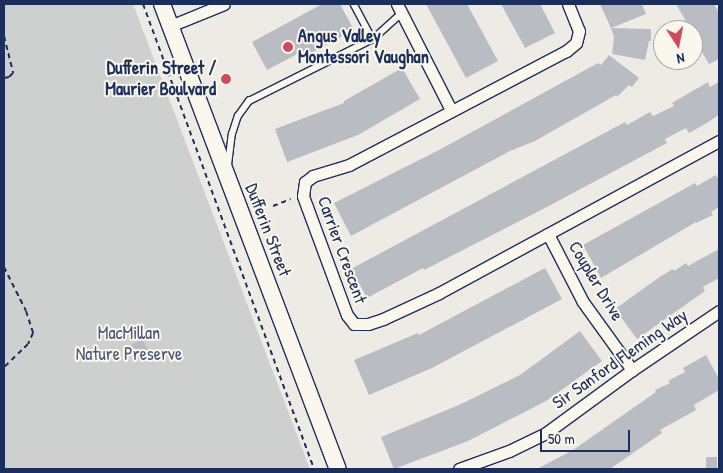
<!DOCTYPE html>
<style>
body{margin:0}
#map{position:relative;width:723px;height:473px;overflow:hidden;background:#eeebe4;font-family:"Patrick Hand",sans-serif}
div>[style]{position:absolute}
.green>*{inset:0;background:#cecfcf}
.building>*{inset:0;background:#b9bcc3;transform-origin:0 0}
.path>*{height:2px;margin-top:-1px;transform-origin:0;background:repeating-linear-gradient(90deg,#1b2f5e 0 5px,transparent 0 9px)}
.roads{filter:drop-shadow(1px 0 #1b2f5e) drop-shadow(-1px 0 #1b2f5e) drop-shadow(0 1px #1b2f5e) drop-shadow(0 -1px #1b2f5e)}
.lane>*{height:5.5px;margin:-2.75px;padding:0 2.75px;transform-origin:2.75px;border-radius:2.75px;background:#fbf7ec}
.street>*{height:11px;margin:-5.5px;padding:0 5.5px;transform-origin:5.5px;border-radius:5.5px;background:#fbf7ec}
.secondary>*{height:16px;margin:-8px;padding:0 8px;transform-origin:8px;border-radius:8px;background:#fbf7ec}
.dots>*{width:14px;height:14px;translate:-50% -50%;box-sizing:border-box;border:2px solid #fbf7ec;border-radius:50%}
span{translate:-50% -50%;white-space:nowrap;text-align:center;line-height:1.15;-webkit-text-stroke:4px #fbf7ec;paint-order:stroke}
.poi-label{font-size:18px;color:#1b2f5e;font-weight:700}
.left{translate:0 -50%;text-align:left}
.right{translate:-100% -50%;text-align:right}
.street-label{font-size:18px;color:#1b2f5e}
.park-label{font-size:18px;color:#48577a}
.frame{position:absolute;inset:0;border:5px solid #1b2f5e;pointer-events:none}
.north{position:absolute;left:653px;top:20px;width:50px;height:50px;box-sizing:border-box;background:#fbf7ec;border:1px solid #a1a7b3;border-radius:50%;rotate:169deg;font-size:14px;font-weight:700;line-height:20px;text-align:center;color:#1b2f5e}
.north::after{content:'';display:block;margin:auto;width:18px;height:22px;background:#d1495b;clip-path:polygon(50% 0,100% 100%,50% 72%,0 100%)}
.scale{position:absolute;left:540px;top:430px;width:90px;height:22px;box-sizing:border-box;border:2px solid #1b2f5e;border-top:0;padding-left:6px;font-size:15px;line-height:18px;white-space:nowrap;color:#1b2f5e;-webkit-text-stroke:4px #fbf7ec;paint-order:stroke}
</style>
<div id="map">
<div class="green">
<div style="clip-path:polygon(4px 4px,133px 4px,310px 469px,4px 469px)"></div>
</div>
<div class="building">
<div style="clip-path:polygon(322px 4px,340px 4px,354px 30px,306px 56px,303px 51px,267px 70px,252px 42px)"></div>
<div style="clip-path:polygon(426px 4px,467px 4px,498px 61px,466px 78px)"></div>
<div style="clip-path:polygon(501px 4px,540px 4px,555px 33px,525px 48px)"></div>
<div style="clip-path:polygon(600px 4px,642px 4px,646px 14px,611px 28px)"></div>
<div style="clip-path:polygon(676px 4px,714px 4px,719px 13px,719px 59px,709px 64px,693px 37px,693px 30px,691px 30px)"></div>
<div style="clip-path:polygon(611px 28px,651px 29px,651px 41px,649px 41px,645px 60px,612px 54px,614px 37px)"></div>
<div style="clip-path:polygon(609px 55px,639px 78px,632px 87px,629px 85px,617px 97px,616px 95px,535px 141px,510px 151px,351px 236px,334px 203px,439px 150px,598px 63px,601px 65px)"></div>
<div style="clip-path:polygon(402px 68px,420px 99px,358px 135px,287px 162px,275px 129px,344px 103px,344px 101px)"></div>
<div style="clip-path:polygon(708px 82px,710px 87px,719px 82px,719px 115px,705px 124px,689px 133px,686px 128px,665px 139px,667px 143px,543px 209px,424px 270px,423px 268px,367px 298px,351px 269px,625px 122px,627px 125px,650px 112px,653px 116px,674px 106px,672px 103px)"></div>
<div style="clip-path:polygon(716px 175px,719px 180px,719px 207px,711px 212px,713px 215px,696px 223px,696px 222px,601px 278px,583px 245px,695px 183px,697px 186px)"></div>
<div style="clip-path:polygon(719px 249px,719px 278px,703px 287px,705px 291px,637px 339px,615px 309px,661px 276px,673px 269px,674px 271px,686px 263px,688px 266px)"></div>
<div style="clip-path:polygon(545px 268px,562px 299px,432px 368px,369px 395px,354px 360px,418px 333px,419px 335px)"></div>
<div style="clip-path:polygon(580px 331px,602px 361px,546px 401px,468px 441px,394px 469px,381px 437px,459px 405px,520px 375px)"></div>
<div style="left:142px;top:339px;width:16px;height:14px;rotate:60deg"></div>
<div style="clip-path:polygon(706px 355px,719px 379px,719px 390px,694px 405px,696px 410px,660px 430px,662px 433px,610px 469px,537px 469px,573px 450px,656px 392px,655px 390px,670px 383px,668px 381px,685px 372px,683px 368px)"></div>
<div style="left:706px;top:457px;width:11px;height:12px"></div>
</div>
<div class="path">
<div style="left:143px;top:4px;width:495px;rotate:69.8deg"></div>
<div style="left:4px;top:36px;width:38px;rotate:76deg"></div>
<div style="left:13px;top:73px;width:6px;rotate:135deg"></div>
<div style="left:9px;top:77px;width:5px;rotate:169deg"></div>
<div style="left:273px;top:206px;width:19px;rotate:-21deg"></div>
<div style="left:4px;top:267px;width:49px;rotate:63.4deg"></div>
<div style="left:26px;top:311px;width:23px;rotate:72deg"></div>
<div style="left:33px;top:333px;width:12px;rotate:114deg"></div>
<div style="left:28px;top:344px;width:33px;rotate:136deg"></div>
</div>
<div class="roads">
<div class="lane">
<div style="left:354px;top:4px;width:40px;rotate:62deg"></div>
<div style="left:228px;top:165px;width:31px;rotate:-83deg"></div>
<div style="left:232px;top:134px;width:19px;rotate:-72deg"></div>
<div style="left:238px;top:116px;width:19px;rotate:-54deg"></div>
<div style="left:249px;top:101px;width:139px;rotate:-26.6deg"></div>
<div style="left:373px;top:39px;width:39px;rotate:-42deg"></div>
</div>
<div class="street">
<div style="left:397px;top:4px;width:119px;rotate:63deg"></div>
<div style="left:568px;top:4px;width:29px;rotate:68deg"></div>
<div style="left:579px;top:31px;width:12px;rotate:104deg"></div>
<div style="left:576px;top:43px;width:13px;rotate:141deg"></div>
<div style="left:566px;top:51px;width:245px;rotate:152.3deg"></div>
<div style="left:349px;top:165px;width:38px;rotate:163deg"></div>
<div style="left:313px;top:176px;width:10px;rotate:143deg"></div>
<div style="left:305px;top:182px;width:14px;rotate:98deg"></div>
<div style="left:303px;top:196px;width:12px;rotate:70deg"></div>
<div style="left:307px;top:207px;width:115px;rotate:69.7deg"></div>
<div style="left:347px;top:315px;width:11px;rotate:52deg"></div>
<div style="left:354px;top:324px;width:14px"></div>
<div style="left:368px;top:324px;width:16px;rotate:-18deg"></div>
<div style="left:383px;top:319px;width:62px;rotate:-24.9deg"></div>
<div style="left:439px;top:293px;width:319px;rotate:-28.5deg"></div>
<div style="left:170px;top:26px;width:58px;rotate:-22.2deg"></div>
<div style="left:548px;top:234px;width:76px;rotate:62.8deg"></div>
<div style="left:583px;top:302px;width:84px;rotate:54.2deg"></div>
<div style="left:459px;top:469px;width:53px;rotate:-19.8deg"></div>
<div style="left:509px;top:451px;width:41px;rotate:-25.9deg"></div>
<div style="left:546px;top:433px;width:107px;rotate:-36.2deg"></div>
<div style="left:632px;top:370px;width:105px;rotate:-34.1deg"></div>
</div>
<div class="secondary">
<div style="left:162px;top:4px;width:497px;rotate:69.3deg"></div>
</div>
</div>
<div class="dots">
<div style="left:288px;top:47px;background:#d1495b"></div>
<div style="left:226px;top:79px;background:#d1495b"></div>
</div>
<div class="poi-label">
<span class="left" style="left:298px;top:47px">Angus Valley<br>Montessori Vaughan</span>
<span class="right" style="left:216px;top:79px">Dufferin Street /<br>Maurier Boulvard</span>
</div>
<div class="street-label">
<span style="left:268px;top:230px;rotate:69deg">Dufferin Street</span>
<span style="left:342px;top:250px;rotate:70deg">Carrier Crescent</span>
<span style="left:596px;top:281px;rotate:59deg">Coupler Drive</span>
<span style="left:620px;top:359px;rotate:-35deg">Sir Sanford Fleming Way</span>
</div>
<div class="park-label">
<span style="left:129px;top:344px">MacMillan<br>Nature Preserve</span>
</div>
<div class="frame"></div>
<div class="north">N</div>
<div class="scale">50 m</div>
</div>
